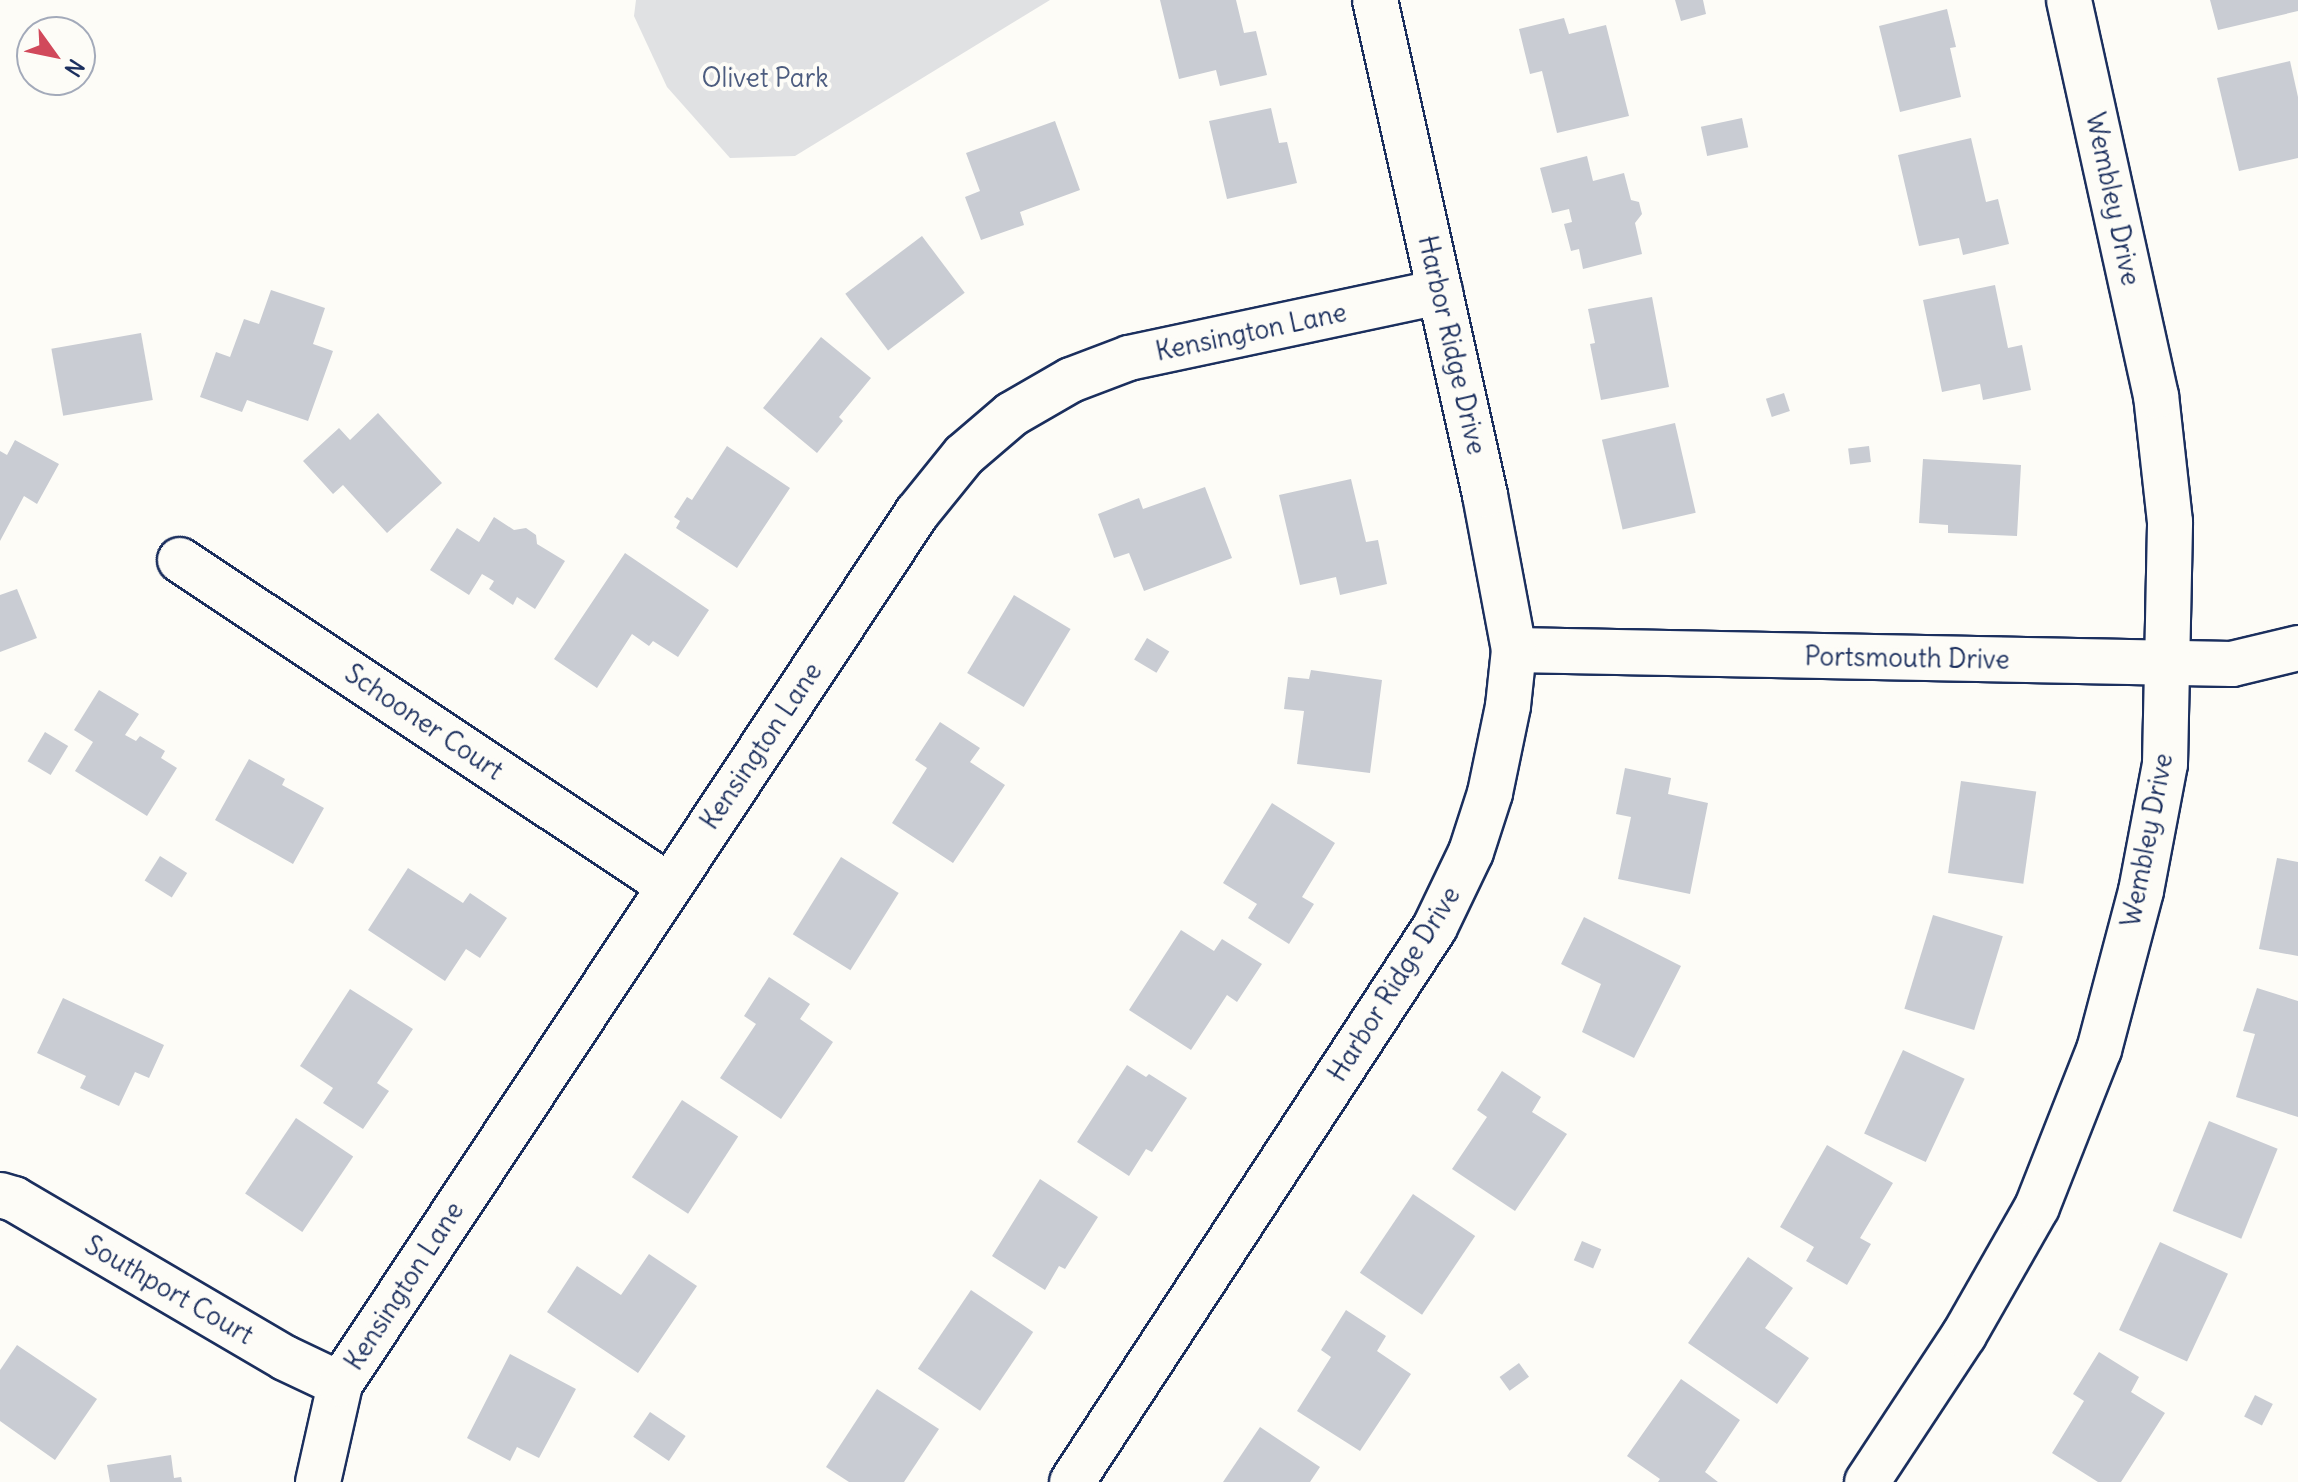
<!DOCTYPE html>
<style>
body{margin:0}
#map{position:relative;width:2298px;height:1482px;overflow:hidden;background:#fdfcf7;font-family:Delius,sans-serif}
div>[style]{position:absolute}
.green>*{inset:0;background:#e0e1e3}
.building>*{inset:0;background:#c9ccd3;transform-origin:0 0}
.roads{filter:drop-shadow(2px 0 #1b2f5e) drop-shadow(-2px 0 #1b2f5e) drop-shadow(0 2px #1b2f5e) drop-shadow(0 -2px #1b2f5e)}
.minor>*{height:44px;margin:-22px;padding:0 22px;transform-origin:22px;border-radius:22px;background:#fdfcf7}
span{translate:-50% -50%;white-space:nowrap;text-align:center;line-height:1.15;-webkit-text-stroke:8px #fdfcf7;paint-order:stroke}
.park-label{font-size:26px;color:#4c5c7f}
.street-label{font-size:26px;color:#1b2f5e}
.north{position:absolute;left:16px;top:16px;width:80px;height:80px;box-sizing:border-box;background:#fdfcf7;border:2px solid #a3aaba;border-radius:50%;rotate:123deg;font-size:22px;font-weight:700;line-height:32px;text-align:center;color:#1b2f5e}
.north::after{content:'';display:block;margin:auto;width:28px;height:36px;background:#d1495b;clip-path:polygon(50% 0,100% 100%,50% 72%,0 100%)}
</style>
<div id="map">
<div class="green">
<div style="clip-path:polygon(636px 0,1050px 0,795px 156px,730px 158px,667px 87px,634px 16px)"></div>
</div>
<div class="building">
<div style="clip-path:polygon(1160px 0,1236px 0,1244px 33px,1256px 31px,1267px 75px,1220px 86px,1216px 70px,1179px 79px)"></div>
<div style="clip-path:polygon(1675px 0,1703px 0,1706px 14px,1681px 21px)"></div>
<div style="clip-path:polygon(2210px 0,2298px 0,2298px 11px,2218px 30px)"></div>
<div style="clip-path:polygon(1947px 9px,1956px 47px,1950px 48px,1961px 97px,1900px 112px,1879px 26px)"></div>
<div style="clip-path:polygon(1564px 18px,1569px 34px,1606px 25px,1629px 116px,1557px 133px,1542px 71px,1530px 74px,1519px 29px)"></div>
<div style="clip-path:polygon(2290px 61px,2298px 97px,2298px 158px,2239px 171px,2217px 78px)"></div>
<div style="clip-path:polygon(1271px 108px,1279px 143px,1287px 142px,1297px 183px,1227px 199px,1209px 121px)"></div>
<div style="left:1742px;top:118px;width:30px;height:42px;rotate:78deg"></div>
<div style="clip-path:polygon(1055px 121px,1080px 190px,1020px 212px,1024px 225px,981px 240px,965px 197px,980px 191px,966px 153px)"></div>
<div style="clip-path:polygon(1971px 138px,1986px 202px,1998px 199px,2009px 244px,1963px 255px,1959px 238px,1919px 246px,1898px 155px)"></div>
<div style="clip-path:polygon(1587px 156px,1593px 181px,1624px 173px,1631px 200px,1639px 202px,1642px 214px,1635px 223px,1642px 254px,1583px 269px,1579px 249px,1571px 251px,1564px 224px,1572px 222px,1569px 209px,1552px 213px,1540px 168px)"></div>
<div style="left:922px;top:236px;width:71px;height:96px;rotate:53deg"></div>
<div style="clip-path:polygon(1995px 285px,2008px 348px,2022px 345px,2031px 390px,1983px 400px,1980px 384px,1942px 392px,1923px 300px)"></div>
<div style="clip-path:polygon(271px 290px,325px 308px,313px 344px,333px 351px,308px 421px,247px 400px,242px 412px,200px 397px,216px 352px,230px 357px,244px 319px,259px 324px)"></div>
<div style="clip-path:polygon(1652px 297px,1669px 387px,1601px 400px,1590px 344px,1595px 343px,1588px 309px)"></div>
<div style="left:141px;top:333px;width:68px;height:91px;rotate:80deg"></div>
<div style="clip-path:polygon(821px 337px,871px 378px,839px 417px,843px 421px,817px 453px,763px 408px)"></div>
<div style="left:1784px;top:393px;width:19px;height:19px;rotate:72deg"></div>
<div style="clip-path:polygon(378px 413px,442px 483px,387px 533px,343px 485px,333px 494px,303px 461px,339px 428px,350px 440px)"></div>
<div style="left:1675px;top:423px;width:92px;height:75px;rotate:77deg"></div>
<div style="clip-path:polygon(15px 440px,59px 464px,37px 504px,24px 496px,0 541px,0 451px,7px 455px)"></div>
<div style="clip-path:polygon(727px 446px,790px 488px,737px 568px,676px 528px,680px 521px,674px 517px,687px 497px,692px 500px)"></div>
<div style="left:1869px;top:446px;width:16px;height:21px;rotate:83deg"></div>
<div style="clip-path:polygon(1923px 459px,2021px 465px,2017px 536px,1948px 533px,1948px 525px,1919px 523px)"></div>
<div style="clip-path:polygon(1351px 479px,1366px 542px,1378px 540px,1387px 584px,1340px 595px,1336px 577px,1300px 585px,1279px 495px)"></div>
<div style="clip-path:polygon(1205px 487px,1232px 558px,1144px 591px,1129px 553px,1114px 558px,1098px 514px,1139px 498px,1143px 509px)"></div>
<div style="clip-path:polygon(494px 517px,514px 530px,526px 528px,536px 535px,537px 544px,565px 561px,535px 609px,517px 597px,513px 605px,489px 589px,494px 581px,482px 574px,469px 595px,430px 570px,457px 528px,479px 542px)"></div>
<div style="clip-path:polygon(625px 553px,709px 610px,678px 657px,653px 641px,649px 646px,632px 634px,597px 688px,554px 659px)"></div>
<div style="clip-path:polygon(17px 589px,37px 638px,0 652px,0 595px)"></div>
<div style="left:1014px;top:595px;width:66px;height:91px;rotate:31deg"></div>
<div style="left:1147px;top:638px;width:26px;height:25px;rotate:31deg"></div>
<div style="clip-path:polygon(1311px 670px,1382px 680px,1370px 773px,1297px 764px,1304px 711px,1284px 709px,1288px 677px,1309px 679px)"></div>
<div style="clip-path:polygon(99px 690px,139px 714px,125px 735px,136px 741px,140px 736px,165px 751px,161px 758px,177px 768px,147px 816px,75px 771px,93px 742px,74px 730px)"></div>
<div style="clip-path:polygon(940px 722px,980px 748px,970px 762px,1005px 785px,953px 863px,892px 823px,927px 768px,915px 760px)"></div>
<div style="left:45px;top:732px;width:27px;height:34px;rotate:31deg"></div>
<div style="clip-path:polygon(249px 759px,285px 779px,282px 785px,324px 808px,293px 864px,215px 820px)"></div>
<div style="clip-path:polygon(1625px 768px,1671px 778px,1668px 794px,1708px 803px,1690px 894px,1618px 879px,1631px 817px,1616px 814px)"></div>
<div style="left:1961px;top:781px;width:76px;height:93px;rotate:8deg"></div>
<div style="clip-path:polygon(1272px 803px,1335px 843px,1302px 897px,1314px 904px,1289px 944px,1248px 918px,1257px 904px,1223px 883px)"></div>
<div style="left:160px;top:856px;width:32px;height:29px;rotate:32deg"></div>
<div style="left:841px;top:857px;width:68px;height:91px;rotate:32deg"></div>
<div style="clip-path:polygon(2277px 858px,2298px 862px,2298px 956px,2259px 949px)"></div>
<div style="clip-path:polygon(408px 868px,463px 903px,470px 893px,507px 918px,480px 958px,466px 949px,445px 981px,368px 930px)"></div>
<div style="left:1933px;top:915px;width:73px;height:98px;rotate:17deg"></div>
<div style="clip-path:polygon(1584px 917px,1681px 966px,1634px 1058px,1582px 1032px,1601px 984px,1561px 964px)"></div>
<div style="clip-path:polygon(1181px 930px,1214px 951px,1222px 939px,1262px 964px,1237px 1002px,1227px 995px,1191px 1050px,1129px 1010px)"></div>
<div style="clip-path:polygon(769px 977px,810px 1004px,800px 1019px,833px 1042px,781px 1119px,720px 1078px,756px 1024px,744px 1016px)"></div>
<div style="clip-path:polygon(2257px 988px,2298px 1001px,2298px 1117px,2236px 1097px,2255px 1034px,2243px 1031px)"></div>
<div style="clip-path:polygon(350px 989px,413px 1029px,377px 1083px,389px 1091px,363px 1129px,323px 1103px,333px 1088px,300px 1066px)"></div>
<div style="clip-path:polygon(63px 998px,164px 1045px,149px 1078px,135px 1072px,119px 1106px,80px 1088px,86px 1076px,37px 1053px)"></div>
<div style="left:1903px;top:1050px;width:68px;height:92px;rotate:25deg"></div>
<div style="clip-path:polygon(1127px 1065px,1146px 1077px,1149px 1074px,1187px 1098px,1152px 1152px,1146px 1149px,1129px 1176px,1077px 1142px)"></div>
<div style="clip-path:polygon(1502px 1071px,1541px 1097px,1532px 1112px,1567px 1134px,1515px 1211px,1452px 1169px,1487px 1117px,1477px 1110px)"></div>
<div style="left:682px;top:1100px;width:67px;height:92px;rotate:33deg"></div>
<div style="left:296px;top:1118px;width:69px;height:91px;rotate:34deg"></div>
<div style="left:2209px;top:1121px;width:74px;height:97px;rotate:22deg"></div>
<div style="clip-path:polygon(1827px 1145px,1893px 1183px,1860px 1238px,1871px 1244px,1847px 1285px,1806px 1261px,1814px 1247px,1780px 1227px)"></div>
<div style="clip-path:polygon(1040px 1179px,1098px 1217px,1065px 1269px,1059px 1266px,1045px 1290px,992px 1256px)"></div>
<div style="left:1413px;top:1194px;width:75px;height:95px;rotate:34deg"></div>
<div style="left:1582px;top:1241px;width:21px;height:21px;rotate:23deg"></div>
<div style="left:2160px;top:1242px;width:75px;height:97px;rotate:25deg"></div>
<div style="clip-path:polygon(649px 1254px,697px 1286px,638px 1373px,547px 1312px,577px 1266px,621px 1295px)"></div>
<div style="clip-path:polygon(1748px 1257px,1793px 1288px,1765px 1328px,1809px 1358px,1777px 1404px,1688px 1343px)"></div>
<div style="left:971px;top:1290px;width:75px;height:95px;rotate:34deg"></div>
<div style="clip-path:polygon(1346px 1310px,1386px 1336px,1377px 1351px,1411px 1374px,1360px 1451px,1297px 1411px,1331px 1357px,1321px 1350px)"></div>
<div style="clip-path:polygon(17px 1345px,97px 1399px,55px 1460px,0 1421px,0 1370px)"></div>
<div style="clip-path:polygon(2099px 1352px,2139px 1377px,2131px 1392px,2165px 1413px,2121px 1482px,2098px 1482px,2052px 1453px,2084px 1401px,2073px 1394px)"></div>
<div style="clip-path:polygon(510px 1354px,576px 1389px,539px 1458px,517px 1447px,510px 1461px,467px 1438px)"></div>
<div style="left:1519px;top:1363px;width:17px;height:24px;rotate:54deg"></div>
<div style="clip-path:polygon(1681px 1379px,1740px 1420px,1705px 1472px,1718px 1482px,1658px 1482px,1660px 1479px,1627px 1456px)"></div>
<div style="clip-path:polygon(877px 1389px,939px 1429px,904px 1482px,849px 1482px,826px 1467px)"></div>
<div style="left:2255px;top:1395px;width:20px;height:24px;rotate:27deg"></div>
<div style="left:650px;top:1412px;width:43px;height:30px;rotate:34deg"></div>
<div style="clip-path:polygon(1260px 1427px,1320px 1467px,1310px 1482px,1223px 1482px)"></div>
<div style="clip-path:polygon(171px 1455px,174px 1478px,181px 1477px,182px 1482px,110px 1482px,107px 1465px)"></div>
</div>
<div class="roads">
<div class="minor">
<div style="left:180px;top:560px;width:586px;rotate:33.66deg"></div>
<div style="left:1514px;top:650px;width:718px;rotate:1.12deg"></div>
<div style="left:2232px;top:664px;width:68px;rotate:-13.6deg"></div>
<div style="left:0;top:1195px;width:15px;rotate:16deg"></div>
<div style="left:14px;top:1199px;width:314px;rotate:30.4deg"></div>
<div style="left:285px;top:1358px;width:61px;rotate:25.3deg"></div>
<div style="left:318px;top:1482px;width:100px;rotate:-77.3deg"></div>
<div style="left:340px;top:1384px;width:1045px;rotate:-56.48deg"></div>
<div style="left:917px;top:513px;width:75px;rotate:-51deg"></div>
<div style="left:964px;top:455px;width:63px;rotate:-40.5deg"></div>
<div style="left:1012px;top:414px;width:68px;rotate:-30deg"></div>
<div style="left:1071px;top:380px;width:62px;rotate:-20.8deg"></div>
<div style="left:1129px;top:358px;width:318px;rotate:-12deg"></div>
<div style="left:1072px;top:1482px;width:663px;rotate:-56.81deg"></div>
<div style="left:1435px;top:927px;width:83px;rotate:-64.4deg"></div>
<div style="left:1471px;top:852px;width:62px;rotate:-72.1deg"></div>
<div style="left:1490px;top:793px;width:89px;rotate:-78.3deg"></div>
<div style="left:1508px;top:706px;width:56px;rotate:-83.9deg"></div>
<div style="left:1514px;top:650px;width:158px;rotate:-100.6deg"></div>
<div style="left:1485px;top:495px;width:507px;rotate:-102.53deg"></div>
<div style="left:1867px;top:1482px;width:176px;rotate:-56.6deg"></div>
<div style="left:1964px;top:1335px;width:147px;rotate:-60.3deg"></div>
<div style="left:2037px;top:1207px;width:169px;rotate:-68.5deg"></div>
<div style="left:2099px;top:1050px;width:164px;rotate:-75.2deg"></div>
<div style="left:2141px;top:891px;width:129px;rotate:-79.3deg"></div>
<div style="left:2165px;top:764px;width:242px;rotate:-88.8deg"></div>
<div style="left:2170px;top:522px;width:127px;rotate:-96.3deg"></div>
<div style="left:2156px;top:396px;width:405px;rotate:-102.4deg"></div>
</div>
</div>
<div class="park-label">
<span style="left:765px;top:78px">Olivet Park</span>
</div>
<div class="street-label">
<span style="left:2113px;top:199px;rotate:78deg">Wembley Drive</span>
<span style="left:1251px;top:332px;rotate:-12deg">Kensington Lane</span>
<span style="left:1452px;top:345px;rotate:77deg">Harbor Ridge Drive</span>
<span style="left:1907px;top:658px;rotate:1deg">Portsmouth Drive</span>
<span style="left:424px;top:722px;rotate:34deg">Schooner Court</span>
<span style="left:761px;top:746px;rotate:-56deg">Kensington Lane</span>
<span style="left:2147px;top:840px;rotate:-79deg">Wembley Drive</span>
<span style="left:1394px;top:984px;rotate:-58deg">Harbor Ridge Drive</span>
<span style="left:404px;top:1286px;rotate:-57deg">Kensington Lane</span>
<span style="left:169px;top:1290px;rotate:30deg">Southport Court</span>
</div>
<div class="north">N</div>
</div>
